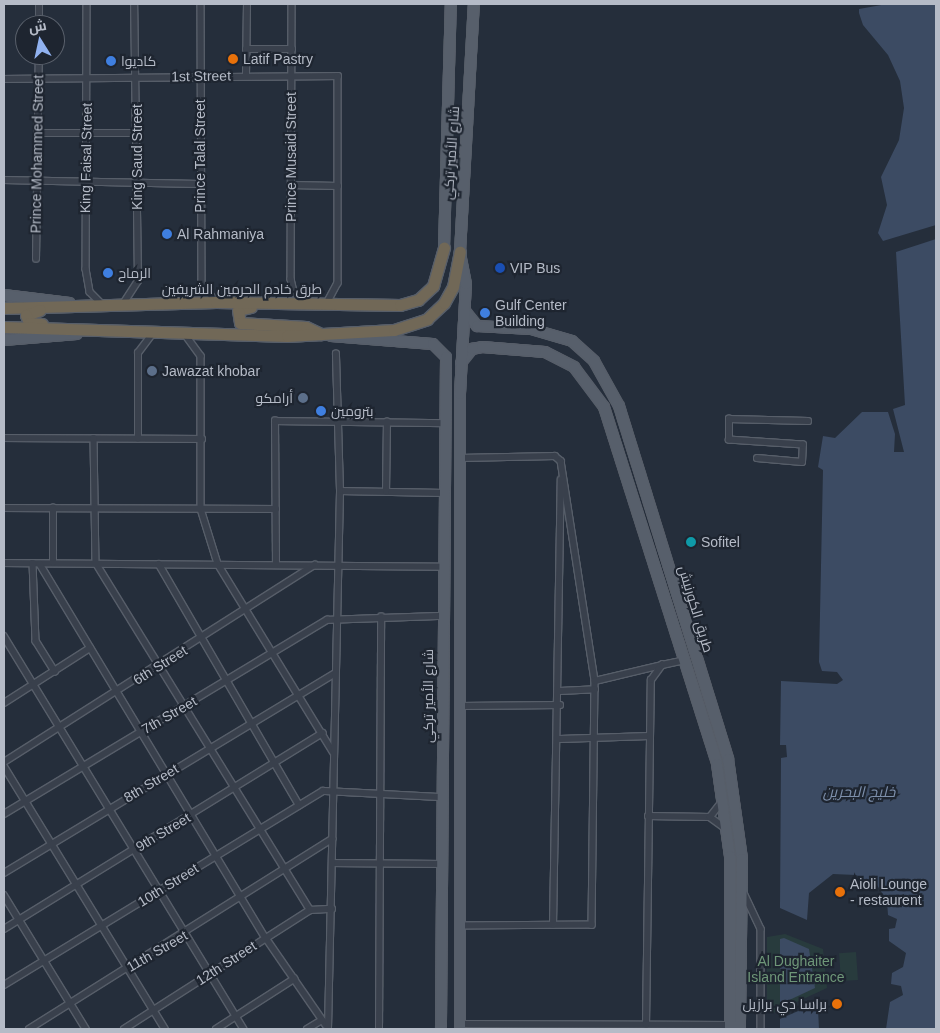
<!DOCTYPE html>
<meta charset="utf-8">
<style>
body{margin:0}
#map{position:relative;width:940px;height:1033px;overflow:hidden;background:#252e3b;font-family:Helvetica,Cairo,sans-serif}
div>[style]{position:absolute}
.green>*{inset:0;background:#283b3d;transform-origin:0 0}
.water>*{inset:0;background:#3c4b63}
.roads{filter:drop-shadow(1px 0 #575e69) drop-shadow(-1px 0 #575e69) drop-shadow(0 1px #575e69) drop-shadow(0 -1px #575e69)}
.street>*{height:5.5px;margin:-2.75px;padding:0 2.75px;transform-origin:2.75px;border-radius:2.75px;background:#39404c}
.primary>*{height:10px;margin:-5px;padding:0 5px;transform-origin:5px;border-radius:5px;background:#575f6b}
.highway>*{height:11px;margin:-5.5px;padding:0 5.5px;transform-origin:5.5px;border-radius:5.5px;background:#716857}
.dots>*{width:14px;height:14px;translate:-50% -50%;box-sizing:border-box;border:2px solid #1e2530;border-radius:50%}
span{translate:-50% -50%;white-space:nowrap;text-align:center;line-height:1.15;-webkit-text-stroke:4.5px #1e2530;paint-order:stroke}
.poi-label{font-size:14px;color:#b5bbc7}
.left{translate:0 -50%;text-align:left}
.right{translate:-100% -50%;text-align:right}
.street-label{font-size:14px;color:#b5bbc7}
.park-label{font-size:14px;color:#6e9678}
.water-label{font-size:15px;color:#7e90ac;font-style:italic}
.frame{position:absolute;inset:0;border:5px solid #b5bbc7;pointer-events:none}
.north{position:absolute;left:15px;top:15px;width:50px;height:50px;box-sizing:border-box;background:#1e2530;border:1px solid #5a616c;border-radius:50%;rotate:350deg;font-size:14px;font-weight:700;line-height:20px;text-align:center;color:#b5bbc7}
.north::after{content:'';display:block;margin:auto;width:18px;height:22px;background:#91b2f0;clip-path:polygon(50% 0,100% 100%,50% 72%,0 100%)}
</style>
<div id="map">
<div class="green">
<div style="clip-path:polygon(785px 934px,823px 949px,827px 988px,773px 1013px,767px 1011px,767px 937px)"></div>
<div style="left:856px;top:952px;width:28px;height:17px;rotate:86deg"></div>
</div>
<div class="water">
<div style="clip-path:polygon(887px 4px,936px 4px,936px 225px,883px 241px,878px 233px,887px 205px,881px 177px,899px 140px,904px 108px,900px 81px,888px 55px,863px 25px,859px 13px,859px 9px)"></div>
<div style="clip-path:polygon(936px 239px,936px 1029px,886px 1029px,890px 1002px,903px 995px,901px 986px,891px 984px,892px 973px,903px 967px,906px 953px,889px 941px,889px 929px,895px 928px,897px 919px,888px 915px,887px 901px,877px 885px,856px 875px,833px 874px,809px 893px,807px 920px,780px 908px,781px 758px,787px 757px,786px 745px,780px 745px,781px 681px,837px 684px,843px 680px,837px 672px,822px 671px,819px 662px,823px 470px,818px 467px,823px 436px,835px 438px,862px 412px,888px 412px,895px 434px,894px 452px,904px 452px,893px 409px,905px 405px,896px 252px)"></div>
<div style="clip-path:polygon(784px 938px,809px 949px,815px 988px,785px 1002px,780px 1002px,780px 939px)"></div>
<div style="clip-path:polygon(814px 1004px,818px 1009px,819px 1029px,780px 1029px,780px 1019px)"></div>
</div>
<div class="roads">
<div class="street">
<div style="left:87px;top:4px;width:265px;rotate:90.2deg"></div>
<div style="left:86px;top:269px;width:23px;rotate:80deg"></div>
<div style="left:90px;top:292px;width:16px;rotate:45deg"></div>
<div style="left:201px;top:4px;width:280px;rotate:89.8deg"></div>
<div style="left:202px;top:284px;width:22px;rotate:51deg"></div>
<div style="left:292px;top:4px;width:275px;rotate:90.2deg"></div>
<div style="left:291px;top:279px;width:13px;rotate:77deg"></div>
<div style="left:294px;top:292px;width:14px;rotate:45deg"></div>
<div style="left:39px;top:25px;width:21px;rotate:-90deg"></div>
<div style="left:246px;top:49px;width:46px"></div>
<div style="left:246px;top:75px;width:71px;rotate:-89.2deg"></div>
<div style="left:4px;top:79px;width:334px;rotate:-0.5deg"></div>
<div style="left:338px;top:76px;width:207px;rotate:90deg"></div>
<div style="left:338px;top:283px;width:24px;rotate:118deg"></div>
<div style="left:37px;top:133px;width:100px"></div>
<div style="left:4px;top:180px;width:195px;rotate:1.2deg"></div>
<div style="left:291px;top:185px;width:47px;rotate:1.2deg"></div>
<div style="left:36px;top:259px;width:204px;rotate:-89.2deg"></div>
<div style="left:123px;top:304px;width:27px;rotate:-57deg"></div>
<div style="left:138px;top:281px;width:277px;rotate:-90.8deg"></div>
<div style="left:185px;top:334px;width:27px;rotate:54deg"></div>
<div style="left:201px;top:356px;width:153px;rotate:90deg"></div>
<div style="left:201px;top:509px;width:58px;rotate:72.8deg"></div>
<div style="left:218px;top:564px;width:220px;rotate:58.5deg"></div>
<div style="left:4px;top:438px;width:198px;rotate:0.3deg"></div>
<div style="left:94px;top:438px;width:125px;rotate:89.1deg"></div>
<div style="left:96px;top:563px;width:408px;rotate:58.3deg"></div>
<div style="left:138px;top:439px;width:86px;rotate:-90deg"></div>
<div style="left:138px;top:353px;width:25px;rotate:-53deg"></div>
<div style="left:460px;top:458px;width:95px;rotate:-1.2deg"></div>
<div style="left:555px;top:456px;width:8px;rotate:40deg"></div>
<div style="left:561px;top:461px;width:223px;rotate:81.2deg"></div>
<div style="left:595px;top:681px;width:244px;rotate:90.7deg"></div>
<div style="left:592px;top:925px;width:132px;rotate:179.6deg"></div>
<div style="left:757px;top:458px;width:45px;rotate:5.1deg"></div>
<div style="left:802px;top:462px;width:17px;rotate:-87deg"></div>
<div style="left:803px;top:445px;width:74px;rotate:-176.1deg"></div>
<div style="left:729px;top:440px;width:21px;rotate:-90deg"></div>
<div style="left:729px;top:419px;width:79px;rotate:1.5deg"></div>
<div style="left:340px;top:491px;width:104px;rotate:1.1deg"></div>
<div style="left:386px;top:492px;width:70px;rotate:-89.2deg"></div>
<div style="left:4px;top:508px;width:272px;rotate:0.2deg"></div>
<div style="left:4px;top:563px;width:439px;rotate:0.5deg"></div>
<div style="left:33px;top:563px;width:78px;rotate:87.8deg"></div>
<div style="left:36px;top:641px;width:36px;rotate:58deg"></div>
<div style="left:53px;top:563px;width:55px;rotate:-90deg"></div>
<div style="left:40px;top:564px;width:437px;rotate:58.9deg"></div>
<div style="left:266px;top:938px;width:106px;rotate:55.4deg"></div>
<div style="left:159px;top:564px;width:279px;rotate:59.8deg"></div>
<div style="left:276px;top:564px;width:143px;rotate:-90.4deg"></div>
<div style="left:275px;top:421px;width:171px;rotate:0.7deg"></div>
<div style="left:4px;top:636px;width:460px;rotate:58.6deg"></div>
<div style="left:595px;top:681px;width:69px;rotate:-13.4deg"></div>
<div style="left:560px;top:691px;width:35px;rotate:-3deg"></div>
<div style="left:4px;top:703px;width:102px;rotate:-32.6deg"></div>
<div style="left:461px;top:706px;width:99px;rotate:-0.6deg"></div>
<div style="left:560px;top:739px;width:89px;rotate:-1.9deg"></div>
<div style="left:4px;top:762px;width:368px;rotate:-32.4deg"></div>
<div style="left:4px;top:766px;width:308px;rotate:58.5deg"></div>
<div style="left:4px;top:814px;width:377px;rotate:-31deg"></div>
<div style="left:327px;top:620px;width:115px;rotate:-2deg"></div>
<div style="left:648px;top:816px;width:62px;rotate:0.9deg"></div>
<div style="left:710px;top:817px;width:17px;rotate:36deg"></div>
<div style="left:710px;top:817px;width:18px;rotate:-52deg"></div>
<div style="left:332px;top:863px;width:108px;rotate:0.5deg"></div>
<div style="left:4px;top:873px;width:385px;rotate:-31.1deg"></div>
<div style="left:743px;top:891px;width:42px;rotate:64.7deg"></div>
<div style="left:761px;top:929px;width:100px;rotate:90deg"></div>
<div style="left:4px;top:895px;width:157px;rotate:58.5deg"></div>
<div style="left:553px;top:925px;width:445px;rotate:-89deg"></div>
<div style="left:4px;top:929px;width:374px;rotate:-31.6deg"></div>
<div style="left:4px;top:985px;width:373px;rotate:-31.3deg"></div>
<div style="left:323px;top:791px;width:118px;rotate:2.9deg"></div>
<div style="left:460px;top:1024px;width:270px;rotate:0.2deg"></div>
<div style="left:646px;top:1025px;width:345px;rotate:-89.2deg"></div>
<div style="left:651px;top:680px;width:19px;rotate:-54deg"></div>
<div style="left:662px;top:665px;width:24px;rotate:-12deg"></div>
<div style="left:29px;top:1029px;width:358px;rotate:-32.1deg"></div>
<div style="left:124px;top:1029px;width:221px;rotate:-32.6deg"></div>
<div style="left:310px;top:910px;width:22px;rotate:-3deg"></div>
<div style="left:216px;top:1029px;width:93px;rotate:-32.7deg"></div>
<div style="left:307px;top:1029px;width:17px;rotate:-31deg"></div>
<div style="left:328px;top:1029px;width:538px;rotate:-88.72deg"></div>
<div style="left:340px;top:491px;width:137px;rotate:-91.7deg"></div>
<div style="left:379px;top:1029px;width:412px;rotate:-89.7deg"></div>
</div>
<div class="primary">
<div style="left:444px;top:248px;width:244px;rotate:-88.4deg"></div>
<div style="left:4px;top:295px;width:66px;rotate:6.9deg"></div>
<div style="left:466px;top:312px;width:18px;rotate:52deg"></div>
<div style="left:477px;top:326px;width:54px;rotate:3.2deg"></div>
<div style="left:531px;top:329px;width:43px;rotate:16.3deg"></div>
<div style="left:572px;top:341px;width:30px;rotate:42deg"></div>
<div style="left:594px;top:361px;width:51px;rotate:60.9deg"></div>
<div style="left:619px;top:406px;width:369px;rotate:72.8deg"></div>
<div style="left:728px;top:759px;width:101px;rotate:82deg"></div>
<div style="left:742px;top:859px;width:170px;rotate:90.7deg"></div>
<div style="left:331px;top:336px;width:102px;rotate:4.5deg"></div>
<div style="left:433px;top:344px;width:18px;rotate:45deg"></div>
<div style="left:446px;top:357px;width:672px;rotate:90.43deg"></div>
<div style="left:4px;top:340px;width:73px;rotate:-4.7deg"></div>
<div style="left:461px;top:363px;width:18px;rotate:-52deg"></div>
<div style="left:472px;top:349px;width:10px;rotate:-11deg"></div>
<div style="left:482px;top:347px;width:63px;rotate:4.5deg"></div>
<div style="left:545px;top:352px;width:33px;rotate:27deg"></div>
<div style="left:574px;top:367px;width:50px;rotate:53.1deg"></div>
<div style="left:604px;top:407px;width:374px;rotate:72.4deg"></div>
<div style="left:717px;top:764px;width:93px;rotate:82deg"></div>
<div style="left:730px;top:856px;width:173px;rotate:90deg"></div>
<div style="left:460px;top:1029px;width:635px;rotate:-90deg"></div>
<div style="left:460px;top:394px;width:110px;rotate:-86.9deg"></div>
<div style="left:466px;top:284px;width:33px;rotate:-101deg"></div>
<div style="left:460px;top:252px;width:248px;rotate:-86.8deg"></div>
</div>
<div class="highway">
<div style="left:251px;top:307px;width:13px;rotate:167deg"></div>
<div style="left:238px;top:310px;width:13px;rotate:81deg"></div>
<div style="left:240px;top:323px;width:66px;rotate:3.5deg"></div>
<div style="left:306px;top:327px;width:17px;rotate:25deg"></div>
<div style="left:4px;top:308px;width:212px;rotate:-1.6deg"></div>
<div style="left:216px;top:302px;width:184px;rotate:0.9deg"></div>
<div style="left:400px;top:305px;width:19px;rotate:-16deg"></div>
<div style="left:418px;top:300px;width:21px;rotate:-43deg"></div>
<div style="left:433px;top:286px;width:40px;rotate:-74deg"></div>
<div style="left:40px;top:310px;width:15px;rotate:160deg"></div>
<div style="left:26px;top:315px;width:9px;rotate:69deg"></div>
<div style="left:29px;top:323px;width:13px;rotate:4deg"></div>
<div style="left:4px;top:327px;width:283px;rotate:1.8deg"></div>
<div style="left:287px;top:336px;width:107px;rotate:-3.2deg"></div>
<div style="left:394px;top:330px;width:35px;rotate:-18deg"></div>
<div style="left:427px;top:319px;width:23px;rotate:-43deg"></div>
<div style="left:444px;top:303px;width:18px;rotate:-61deg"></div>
<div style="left:453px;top:287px;width:36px;rotate:-79deg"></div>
</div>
</div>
<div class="dots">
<div style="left:233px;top:59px;background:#e8710a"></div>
<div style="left:111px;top:61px;background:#3f7fe0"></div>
<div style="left:167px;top:234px;background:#3f7fe0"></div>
<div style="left:500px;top:268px;background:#1a4fb4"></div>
<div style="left:108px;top:273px;background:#3f7fe0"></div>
<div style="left:485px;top:313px;background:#3f7fe0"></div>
<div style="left:152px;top:371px;background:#5c6f8a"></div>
<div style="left:303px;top:398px;background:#5c6f8a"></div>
<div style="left:321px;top:411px;background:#3f7fe0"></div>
<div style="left:691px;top:542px;background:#0f9aa8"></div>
<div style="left:840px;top:892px;background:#e8710a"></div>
<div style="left:837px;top:1004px;background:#e8710a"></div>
</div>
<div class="poi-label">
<span class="left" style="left:243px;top:59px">Latif Pastry</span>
<span class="left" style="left:121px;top:61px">كاديوا</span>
<span class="left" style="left:177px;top:234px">Al Rahmaniya</span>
<span class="left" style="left:510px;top:268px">VIP Bus</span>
<span class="left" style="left:118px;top:273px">الرماح</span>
<span class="left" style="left:495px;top:313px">Gulf Center<br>Building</span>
<span class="left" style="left:162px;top:371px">Jawazat khobar</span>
<span class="right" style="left:293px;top:398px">أرامكو</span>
<span class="left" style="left:331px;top:411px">بترومين</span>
<span class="left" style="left:701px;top:542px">Sofitel</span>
<span class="left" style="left:850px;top:892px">Aioli Lounge<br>- restaurent</span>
<span class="right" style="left:827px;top:1004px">براسا دي برازيل</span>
</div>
<div class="street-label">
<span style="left:201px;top:76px;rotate:-1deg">1st Street</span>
<span style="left:451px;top:153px;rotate:-86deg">شارع الأمير تركي</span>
<span style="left:37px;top:154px;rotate:-89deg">Prince Mohammed Street</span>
<span style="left:200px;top:156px;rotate:-90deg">Prince Talal Street</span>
<span style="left:137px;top:157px;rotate:-90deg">King Saud Street</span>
<span style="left:291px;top:157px;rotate:-90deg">Prince Musaid Street</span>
<span style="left:86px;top:158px;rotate:-89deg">King Faisal Street</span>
<span style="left:242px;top:289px">طرق خادم الحرمين الشريفين</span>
<span style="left:696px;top:609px;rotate:73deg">طريق الكورنيش</span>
<span style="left:160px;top:665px;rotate:-32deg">6th Street</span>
<span style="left:428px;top:696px;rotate:-90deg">شارع الأمير تركي</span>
<span style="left:169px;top:715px;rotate:-30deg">7th Street</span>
<span style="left:151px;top:783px;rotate:-31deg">8th Street</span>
<span style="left:163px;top:832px;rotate:-31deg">9th Street</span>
<span style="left:168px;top:885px;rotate:-32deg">10th Street</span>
<span style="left:157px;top:951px;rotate:-30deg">11th Street</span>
<span style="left:226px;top:963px;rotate:-33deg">12th Street</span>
</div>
<div class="park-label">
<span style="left:796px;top:969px">Al Dughaiter<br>Island Entrance</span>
</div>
<div class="water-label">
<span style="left:859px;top:792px">خليج البحرين</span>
</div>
<div class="frame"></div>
<div class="north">ش</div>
</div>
